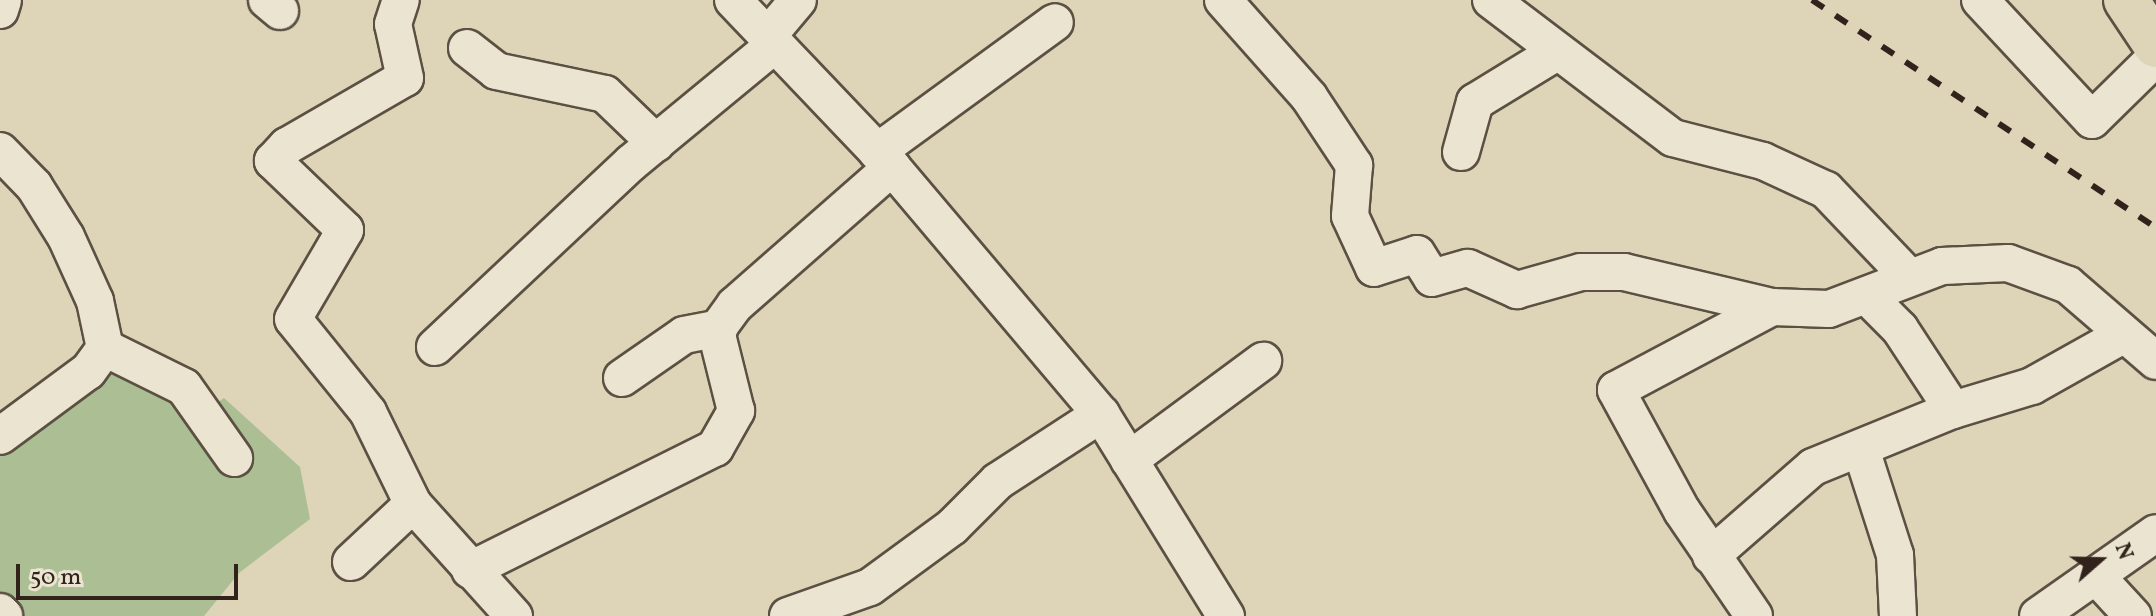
<!DOCTYPE html>
<style>
body{margin:0}
#map{position:relative;width:2156px;height:616px;overflow:hidden;background:#ded5b8;font-family:Vollkorn,serif}
div>[style]{position:absolute}
.green>*{inset:0;background:#acbe93}
.roads{filter:drop-shadow(2px 0 #5c5043) drop-shadow(-2px 0 #5c5043) drop-shadow(0 2px #5c5043) drop-shadow(0 -2px #5c5043)}
.minor>*{height:36px;margin:-18px;padding:0 18px;transform-origin:18px;border-radius:18px;background:#eae4d1}
.major>*{height:44px;margin:-22px;padding:0 22px;transform-origin:22px;border-radius:22px;background:#ded5b8}
.rail>*{height:6px;margin-top:-3px;transform-origin:0;background:repeating-linear-gradient(90deg,#31231c 0 14px,transparent 0 28px)}
span{translate:-50% -50%;white-space:nowrap;text-align:center;line-height:1.15;-webkit-text-stroke:8px #eae4d1;paint-order:stroke}
.north{position:absolute;left:2060px;top:520px;width:80px;height:80px;-webkit-text-stroke:6px #eae4d1;paint-order:stroke;rotate:70deg;font-size:22px;font-weight:700;line-height:32px;text-align:center;color:#31231c}
.north::after{content:'';display:block;margin:auto;width:28px;height:36px;background:#31231c;clip-path:polygon(50% 0,100% 100%,50% 72%,0 100%)}
.scale{position:absolute;left:16px;top:564px;width:222px;height:36px;box-sizing:border-box;border:4px solid #31231c;border-top:0;padding-left:10px;font-size:24px;line-height:28px;white-space:nowrap;color:#31231c;-webkit-text-stroke:6px #eae4d1;paint-order:stroke}
</style>
<div id="map">
<div class="green">
<div style="clip-path:polygon(110px 361px,213px 406px,224px 398px,300px 467px,310px 519px,239px 573px,204px 616px,0 616px,0 449px)"></div>
</div>
<div class="roads">
<div class="minor">
<div style="left:267px;top:0;width:17px;rotate:40deg"></div>
<div style="left:733px;top:0;width:231px;rotate:46.4deg"></div>
<div style="left:892px;top:167px;width:324px;rotate:49.8deg"></div>
<div style="left:1101px;top:414px;width:238px;rotate:58.3deg"></div>
<div style="left:1223px;top:0;width:130px;rotate:48.4deg"></div>
<div style="left:1309px;top:97px;width:82px;rotate:56.5deg"></div>
<div style="left:1354px;top:165px;width:51px;rotate:94.5deg"></div>
<div style="left:1350px;top:216px;width:57px;rotate:65.2deg"></div>
<div style="left:1374px;top:268px;width:45px;rotate:-18deg"></div>
<div style="left:1417px;top:254px;width:28px;rotate:58deg"></div>
<div style="left:1432px;top:278px;width:37px;rotate:-16deg"></div>
<div style="left:1468px;top:268px;width:54px;rotate:24.2deg"></div>
<div style="left:1517px;top:290px;width:66px;rotate:-15.7deg"></div>
<div style="left:1581px;top:272px;width:43px"></div>
<div style="left:1624px;top:272px;width:152px;rotate:13.3deg"></div>
<div style="left:1772px;top:307px;width:57px;rotate:2deg"></div>
<div style="left:1829px;top:309px;width:121px;rotate:-20.8deg"></div>
<div style="left:1942px;top:266px;width:66px;rotate:-2.6deg"></div>
<div style="left:2008px;top:263px;width:64px;rotate:20.1deg"></div>
<div style="left:2068px;top:285px;width:116px;rotate:40.8deg"></div>
<div style="left:1491px;top:0;width:228px;rotate:37.2deg"></div>
<div style="left:1673px;top:138px;width:93px;rotate:14.3deg"></div>
<div style="left:1763px;top:161px;width:69px;rotate:24.7deg"></div>
<div style="left:1826px;top:190px;width:119px;rotate:46.4deg"></div>
<div style="left:1980px;top:0;width:164px;rotate:47deg"></div>
<div style="left:2092px;top:120px;width:90px;rotate:-44.5deg"></div>
<div style="left:0;top:10px;width:10px;rotate:-73deg"></div>
<div style="left:767px;top:37px;width:48px;rotate:-50deg"></div>
<div style="left:467px;top:48px;width:37px;rotate:38deg"></div>
<div style="left:496px;top:71px;width:111px;rotate:11.9deg"></div>
<div style="left:605px;top:94px;width:71px;rotate:43.9deg"></div>
<div style="left:0;top:151px;width:49px;rotate:45.8deg"></div>
<div style="left:34px;top:186px;width:60px;rotate:57.9deg"></div>
<div style="left:66px;top:237px;width:70px;rotate:65.6deg"></div>
<div style="left:95px;top:301px;width:48px;rotate:78deg"></div>
<div style="left:105px;top:348px;width:29px;rotate:126deg"></div>
<div style="left:88px;top:371px;width:109px;rotate:143.5deg"></div>
<div style="left:877px;top:152px;width:220px;rotate:-36.1deg"></div>
<div style="left:1461px;top:152px;width:52px;rotate:-74.4deg"></div>
<div style="left:1475px;top:102px;width:96px;rotate:-31.4deg"></div>
<div style="left:435px;top:347px;width:269px;rotate:-43.2deg"></div>
<div style="left:631px;top:163px;width:185px;rotate:-39.5deg"></div>
<div style="left:105px;top:348px;width:88px;rotate:26.3deg"></div>
<div style="left:184px;top:387px;width:87px;rotate:54.8deg"></div>
<div style="left:622px;top:378px;width:75px;rotate:-34.7deg"></div>
<div style="left:684px;top:335px;width:36px;rotate:-11deg"></div>
<div style="left:1953px;top:410px;width:83px;rotate:-16.9deg"></div>
<div style="left:2032px;top:386px;width:102px;rotate:-29.3deg"></div>
<div style="left:1861px;top:449px;width:111px;rotate:72.2deg"></div>
<div style="left:1895px;top:555px;width:61px;rotate:87.2deg"></div>
<div style="left:1129px;top:460px;width:167px;rotate:-36.5deg"></div>
<div style="left:413px;top:504px;width:151px;rotate:48deg"></div>
<div style="left:1711px;top:556px;width:135px;rotate:-41.1deg"></div>
<div style="left:1813px;top:467px;width:151px;rotate:-22.2deg"></div>
<div style="left:1953px;top:410px;width:97px;rotate:-123.2deg"></div>
<div style="left:1900px;top:329px;width:44px;rotate:-135deg"></div>
<div style="left:351px;top:562px;width:85px;rotate:-43.1deg"></div>
<div style="left:413px;top:504px;width:102px;rotate:-116.1deg"></div>
<div style="left:368px;top:412px;width:119px;rotate:-128.9deg"></div>
<div style="left:293px;top:319px;width:103px;rotate:-59.7deg"></div>
<div style="left:345px;top:230px;width:100px;rotate:-136.2deg"></div>
<div style="left:273px;top:161px;width:21px;rotate:-47deg"></div>
<div style="left:287px;top:146px;width:136px;rotate:-30deg"></div>
<div style="left:405px;top:78px;width:55px;rotate:-102.5deg"></div>
<div style="left:393px;top:24px;width:25px;rotate:-72deg"></div>
<div style="left:470px;top:570px;width:274px;rotate:-26.5deg"></div>
<div style="left:715px;top:448px;width:43px;rotate:-60.4deg"></div>
<div style="left:736px;top:411px;width:82px;rotate:-104deg"></div>
<div style="left:716px;top:331px;width:32px;rotate:-54deg"></div>
<div style="left:735px;top:305px;width:209px;rotate:-41.3deg"></div>
<div style="left:2097px;top:577px;width:53px;rotate:47.3deg"></div>
<div style="left:0;top:612px;width:6px;rotate:45deg"></div>
<div style="left:788px;top:616px;width:87px;rotate:-19.5deg"></div>
<div style="left:870px;top:587px;width:102px;rotate:-36.2deg"></div>
<div style="left:952px;top:527px;width:65px;rotate:-45deg"></div>
<div style="left:998px;top:481px;width:123px;rotate:-33deg"></div>
<div style="left:1754px;top:616px;width:127px;rotate:-124.4deg"></div>
<div style="left:1682px;top:511px;width:138px;rotate:-118.6deg"></div>
<div style="left:1616px;top:390px;width:177px;rotate:-28deg"></div>
<div style="left:2038px;top:616px;width:144px;rotate:-35.1deg"></div>
</div>
<div class="major">
<div style="left:2126px;top:0;width:54px;rotate:56.3deg"></div>
</div>
</div>
<div class="rail">
<div style="left:1812px;top:0;width:413px;rotate:33.5deg"></div>
</div>
<div class="north">N</div>
<div class="scale">50 m</div>
</div>
